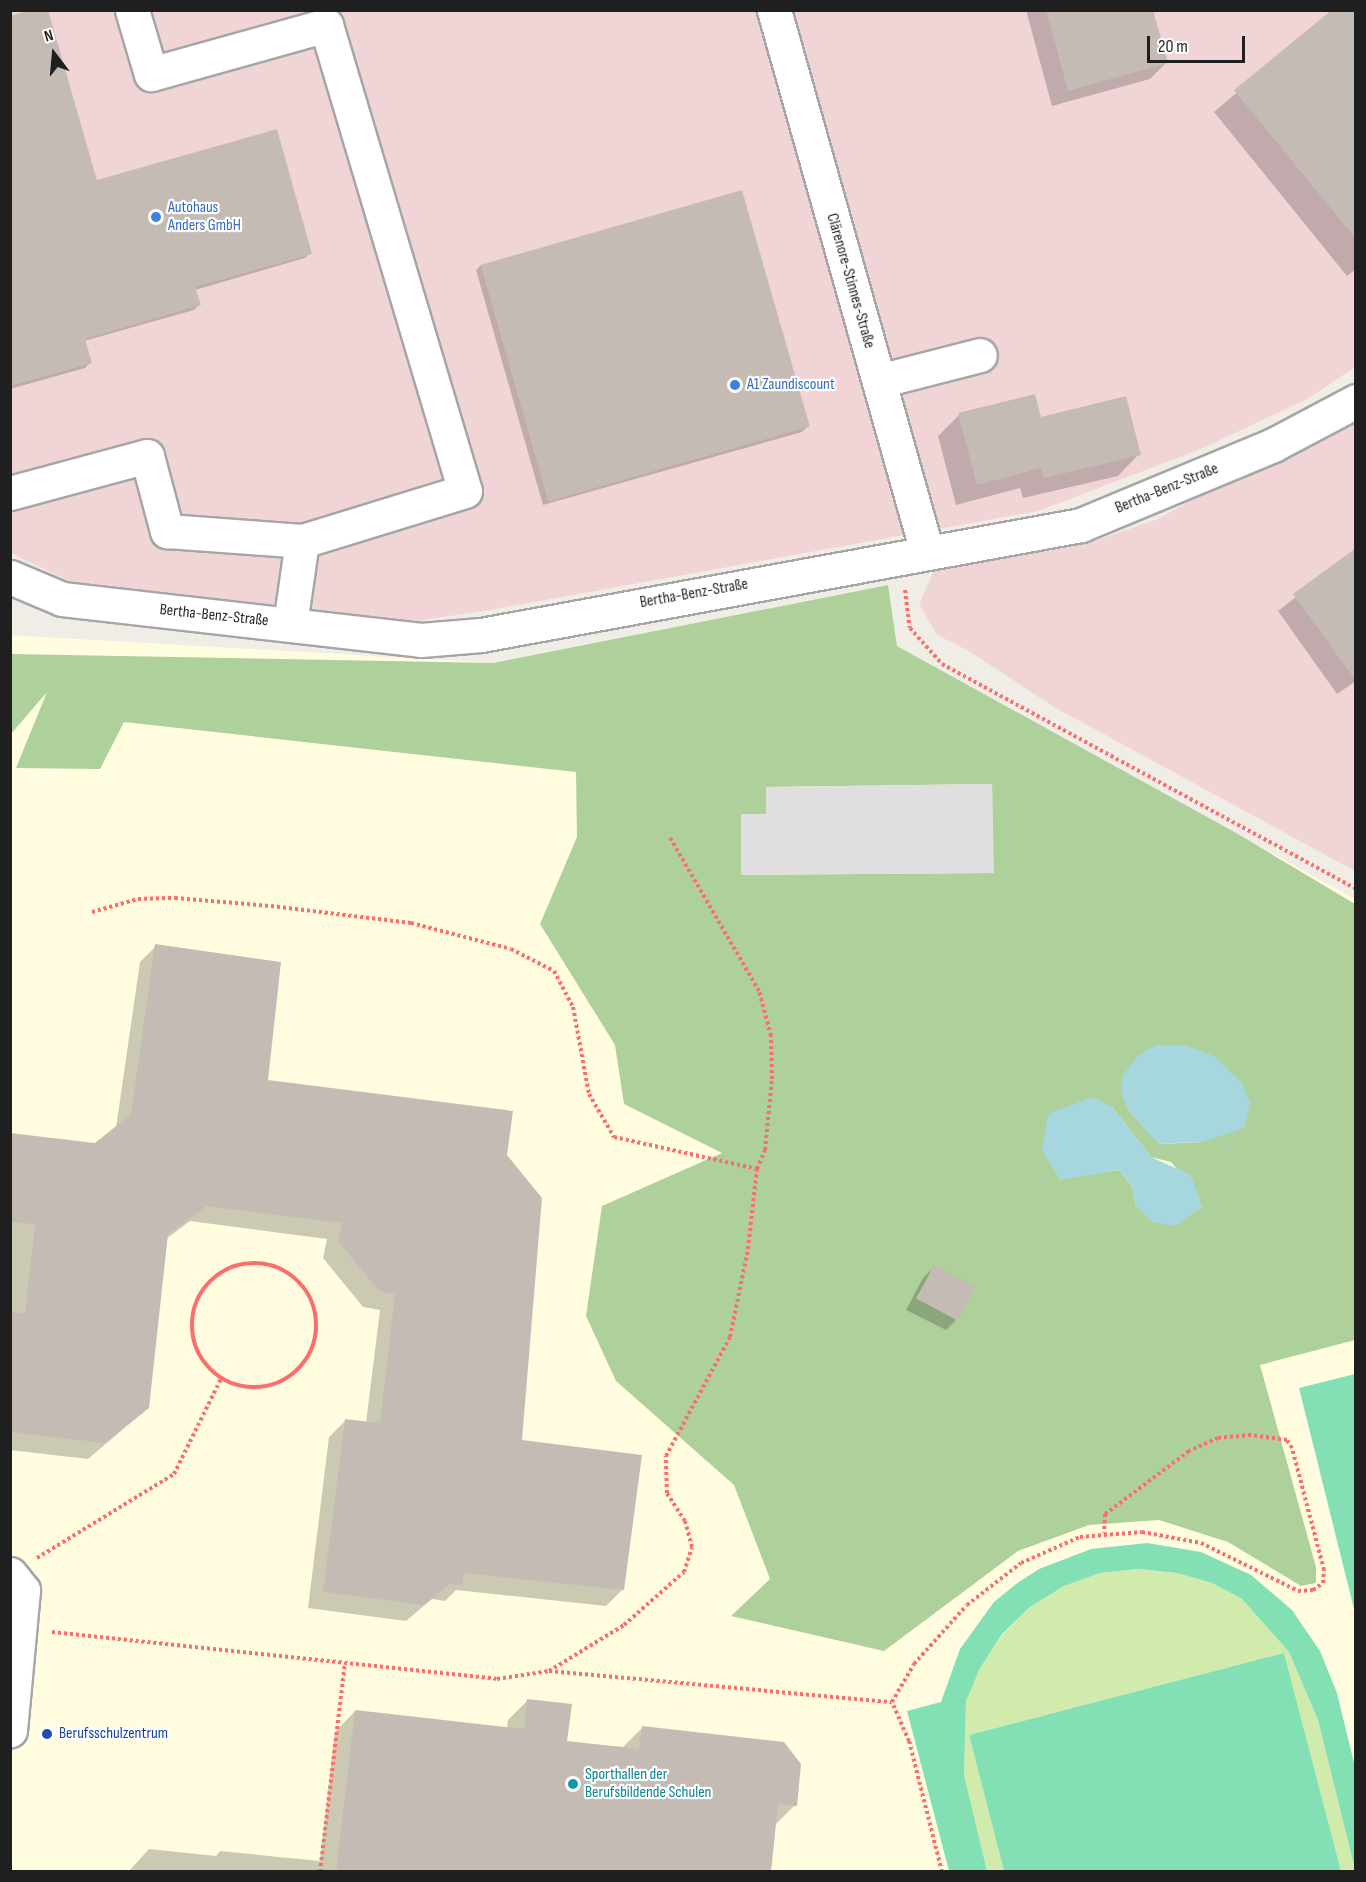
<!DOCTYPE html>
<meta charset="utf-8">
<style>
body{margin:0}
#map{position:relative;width:1366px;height:1882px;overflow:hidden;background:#f0ece6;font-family:"Sofia Sans Condensed",sans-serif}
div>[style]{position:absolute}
.commercial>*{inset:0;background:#f1d5d6}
.education>*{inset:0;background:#fffce0}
.grass>*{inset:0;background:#d0ebab}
.forest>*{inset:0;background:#aed09a}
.pitch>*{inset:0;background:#83e0b4}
.parking>*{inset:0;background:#dfdfdf}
.water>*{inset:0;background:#a6d6de}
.shadow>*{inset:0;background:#0003}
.building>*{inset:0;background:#c5bbb5;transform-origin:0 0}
.path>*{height:4px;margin-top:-2px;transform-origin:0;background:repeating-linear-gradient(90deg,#fb6e6b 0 3px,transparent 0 6px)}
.path>.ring{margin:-2px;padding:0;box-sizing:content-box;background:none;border:4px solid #fb6e6b;border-radius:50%}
.roads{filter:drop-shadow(2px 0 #a6a6a6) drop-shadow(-2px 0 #a6a6a6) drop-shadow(0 2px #a6a6a6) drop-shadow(0 -2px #a6a6a6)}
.minor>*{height:33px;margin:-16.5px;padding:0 16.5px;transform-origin:16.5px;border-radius:16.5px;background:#fff}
.dots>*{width:16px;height:16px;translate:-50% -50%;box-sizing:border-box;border:3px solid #fff;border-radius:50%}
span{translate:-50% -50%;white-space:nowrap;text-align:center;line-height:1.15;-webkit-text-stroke:4.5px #fff;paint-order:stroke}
.shop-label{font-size:16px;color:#366cbe}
.left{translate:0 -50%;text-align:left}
.street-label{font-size:16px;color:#1f1f1f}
.transit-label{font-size:16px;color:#164399}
.culture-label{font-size:16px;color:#0d838f}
.frame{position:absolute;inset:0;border:12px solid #1f1f1f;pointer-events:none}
.north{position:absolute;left:24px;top:24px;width:60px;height:60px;-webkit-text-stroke:4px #fff;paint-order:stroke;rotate:344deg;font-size:16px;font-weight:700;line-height:24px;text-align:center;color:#1f1f1f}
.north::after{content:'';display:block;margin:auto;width:21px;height:27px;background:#1f1f1f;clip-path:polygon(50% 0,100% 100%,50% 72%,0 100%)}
.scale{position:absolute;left:1147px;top:36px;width:98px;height:27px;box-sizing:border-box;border:3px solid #1f1f1f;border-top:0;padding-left:8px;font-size:18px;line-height:21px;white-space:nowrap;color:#1f1f1f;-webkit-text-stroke:4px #fff;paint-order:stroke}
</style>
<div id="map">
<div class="commercial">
<div style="clip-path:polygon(10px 11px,1355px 11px,1355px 367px,1309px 398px,1201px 449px,1038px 511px,484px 611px,416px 621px,71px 582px,11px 553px)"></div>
<div style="clip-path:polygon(1355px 421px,1355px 871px,1054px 707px,969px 651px,937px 635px,919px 604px,935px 569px,1092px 542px,1158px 519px,1220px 484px)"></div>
</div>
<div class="education">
<div style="clip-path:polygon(888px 585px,897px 646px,1355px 899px,1355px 1871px,11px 1872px,11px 635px,493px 663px)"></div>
</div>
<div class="grass">
<div style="clip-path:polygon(1138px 1569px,1177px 1573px,1212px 1583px,1242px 1599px,1289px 1652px,1318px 1720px,1355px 1871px,1341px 1871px,1284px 1653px,969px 1735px,1004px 1871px,987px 1872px,964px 1775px,966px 1701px,979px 1668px,1002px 1635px,1030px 1607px,1064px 1586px,1100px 1573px)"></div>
</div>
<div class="forest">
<div style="clip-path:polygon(evenodd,888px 585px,897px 646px,1238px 834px,1355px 904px,1355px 1340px,1260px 1365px,1316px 1567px,1316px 1583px,1301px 1586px,1228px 1542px,1159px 1520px,1089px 1525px,1018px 1551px,884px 1651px,731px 1616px,770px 1579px,734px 1485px,616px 1381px,586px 1316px,602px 1206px,722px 1153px,624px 1104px,615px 1045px,540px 924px,577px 837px,576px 772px,124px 722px,100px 769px,16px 768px,47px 692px,11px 734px,11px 654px,493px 663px,888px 585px,992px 784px,993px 873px,742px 875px,766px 814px,766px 787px,992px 784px,888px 585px,1112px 1107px,1151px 1157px,1171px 1162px,1196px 1191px,1202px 1207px,1136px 1206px,1132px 1186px,1119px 1170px,1060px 1179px,1112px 1107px,888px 585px,1128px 1110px,1203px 1142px,1160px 1144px,1128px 1110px)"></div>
</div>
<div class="pitch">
<div style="clip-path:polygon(1355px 1374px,1356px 1374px,1355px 1613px,1299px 1388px)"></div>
<div style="clip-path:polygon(1147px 1543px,1201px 1552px,1251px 1575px,1292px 1610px,1320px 1651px,1337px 1693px,1355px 1767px,1355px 1870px,1318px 1720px,1289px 1652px,1242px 1599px,1212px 1583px,1177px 1573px,1138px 1569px,1100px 1573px,1064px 1586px,1030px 1607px,1002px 1634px,980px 1668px,966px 1701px,964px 1775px,987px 1871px,949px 1871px,907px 1711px,941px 1702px,960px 1649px,994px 1602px,1016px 1584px,1039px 1569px,1091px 1549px)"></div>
<div style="clip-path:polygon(1284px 1653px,1341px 1871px,1004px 1871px,969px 1735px)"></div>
</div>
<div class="parking">
<div style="clip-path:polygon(992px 784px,994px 873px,741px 875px,741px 814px,766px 814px,766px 787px)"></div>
</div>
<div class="water">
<div style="clip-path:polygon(1157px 1045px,1185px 1045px,1214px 1056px,1242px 1083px,1250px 1103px,1244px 1128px,1203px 1142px,1174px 1143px,1160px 1144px,1146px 1131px,1128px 1110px,1121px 1092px,1123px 1075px,1138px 1055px)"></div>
<div style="clip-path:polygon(1092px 1097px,1112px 1107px,1151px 1157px,1191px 1175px,1202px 1207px,1176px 1226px,1152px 1222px,1136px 1206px,1132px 1186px,1119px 1170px,1060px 1180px,1042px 1150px,1048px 1114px)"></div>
</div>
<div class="shadow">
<div style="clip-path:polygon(1026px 10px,1152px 10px,1166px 63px,1150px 79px,1052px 106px)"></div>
<div style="clip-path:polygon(1334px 10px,1356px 10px,1356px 269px,1347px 276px,1214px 112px)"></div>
<div style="clip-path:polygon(10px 18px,96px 182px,310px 253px,305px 258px,195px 290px,199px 305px,194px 310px,84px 341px,90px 363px,85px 368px,10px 389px)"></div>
<div style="clip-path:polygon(481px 265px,807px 427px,802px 432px,543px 505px,476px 270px)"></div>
<div style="clip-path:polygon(959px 415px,1040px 419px,1139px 454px,1118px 476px,1023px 498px,1020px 488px,956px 505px,938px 436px)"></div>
<div style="clip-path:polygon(1356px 550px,1356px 681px,1337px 694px,1278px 611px)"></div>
<div style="clip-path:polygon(156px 946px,266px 1082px,505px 1156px,521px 1441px,622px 1590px,606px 1606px,456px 1590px,445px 1601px,432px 1599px,406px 1621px,308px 1608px,329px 1437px,345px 1421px,366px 1423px,380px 1310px,363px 1307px,323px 1258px,327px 1239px,190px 1221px,166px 1239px,148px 1408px,88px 1459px,10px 1450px,10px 1135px,96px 1144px,116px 1128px,140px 962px)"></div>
<div style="clip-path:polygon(934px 1267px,956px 1320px,946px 1330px,906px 1310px,923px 1278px)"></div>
<div style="clip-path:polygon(528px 1700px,566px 1742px,623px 1747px,643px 1727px,795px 1805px,774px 1826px,769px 1872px,128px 1872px,149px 1849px,216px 1856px,220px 1851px,320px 1861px,335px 1732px,355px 1711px,507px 1729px,508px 1720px)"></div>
</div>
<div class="building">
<div style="clip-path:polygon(31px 10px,48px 10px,97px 180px,277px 129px,312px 254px,195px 287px,201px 305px,85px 339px,92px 363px,10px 386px,10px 16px)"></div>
<div style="clip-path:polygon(1046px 10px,1153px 10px,1168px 63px,1068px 91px)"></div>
<div style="clip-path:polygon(1332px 10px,1356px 10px,1356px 239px,1234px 90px)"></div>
<div style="left:742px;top:190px;width:246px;height:272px;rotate:74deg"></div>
<div style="clip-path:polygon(1035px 394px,1041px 417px,1126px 396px,1141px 455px,1044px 478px,1041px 468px,977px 485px,958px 413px)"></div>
<div style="clip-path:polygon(1356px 548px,1356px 681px,1293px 594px)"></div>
<div style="clip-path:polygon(155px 944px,281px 962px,268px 1080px,513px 1111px,507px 1155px,542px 1198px,522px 1440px,642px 1455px,624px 1590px,464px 1573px,462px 1585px,450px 1584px,424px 1605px,323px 1592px,345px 1419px,380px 1423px,395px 1294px,379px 1291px,338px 1241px,342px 1223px,207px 1206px,168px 1234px,149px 1408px,105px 1443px,10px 1432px,10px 1312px,25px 1314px,35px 1224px,10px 1222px,10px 1133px,95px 1143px,131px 1114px)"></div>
<div style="left:934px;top:1265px;width:47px;height:38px;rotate:28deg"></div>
<div style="clip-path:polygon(527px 1699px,572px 1704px,567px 1741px,639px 1749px,642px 1726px,784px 1742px,801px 1764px,797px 1806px,778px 1804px,771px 1872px,336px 1872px,355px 1710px,524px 1729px)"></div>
</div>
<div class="path">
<div style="left:905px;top:590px;width:38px;rotate:83deg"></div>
<div style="left:910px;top:628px;width:48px;rotate:48.4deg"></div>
<div style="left:942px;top:664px;width:471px;rotate:28.5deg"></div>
<div style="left:92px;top:912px;width:48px;rotate:-15.8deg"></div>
<div style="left:138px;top:899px;width:37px;rotate:-2deg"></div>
<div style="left:175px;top:898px;width:96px;rotate:4.8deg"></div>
<div style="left:271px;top:906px;width:141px;rotate:6.9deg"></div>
<div style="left:411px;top:923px;width:103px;rotate:14.6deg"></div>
<div style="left:511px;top:949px;width:48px;rotate:27.1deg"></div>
<div style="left:554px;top:971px;width:41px;rotate:62.2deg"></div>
<div style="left:573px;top:1007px;width:88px;rotate:79.6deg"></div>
<div style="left:589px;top:1094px;width:50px;rotate:59.8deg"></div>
<div style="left:614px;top:1137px;width:147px;rotate:12.6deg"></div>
<div class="ring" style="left:192px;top:1263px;width:120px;height:120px"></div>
<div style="left:37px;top:1558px;width:161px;rotate:-31.5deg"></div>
<div style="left:174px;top:1474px;width:106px;rotate:-63.7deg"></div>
<div style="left:52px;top:1632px;width:447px;rotate:6deg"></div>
<div style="left:497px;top:1679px;width:53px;rotate:-8.7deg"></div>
<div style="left:549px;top:1671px;width:344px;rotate:5.2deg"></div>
<div style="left:549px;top:1671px;width:88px;rotate:-31.5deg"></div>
<div style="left:624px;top:1625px;width:80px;rotate:-41.5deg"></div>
<div style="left:684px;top:1572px;width:26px;rotate:-72deg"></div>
<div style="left:692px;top:1547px;width:27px;rotate:-105deg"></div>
<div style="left:685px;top:1521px;width:33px;rotate:-123deg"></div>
<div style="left:667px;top:1493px;width:37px;rotate:-92deg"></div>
<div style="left:666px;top:1456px;width:135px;rotate:-61.7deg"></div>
<div style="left:730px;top:1337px;width:90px;rotate:-78.4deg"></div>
<div style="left:748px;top:1249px;width:81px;rotate:-83.6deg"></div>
<div style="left:757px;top:1169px;width:21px;rotate:-67deg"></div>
<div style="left:765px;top:1150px;width:71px;rotate:-84.4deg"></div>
<div style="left:772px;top:1079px;width:43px;rotate:-91.3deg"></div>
<div style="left:771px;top:1036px;width:47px;rotate:-104.9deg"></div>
<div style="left:759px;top:991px;width:179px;rotate:-120.1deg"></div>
<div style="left:320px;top:1872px;width:210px;rotate:-83.2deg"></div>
<div style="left:942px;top:1872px;width:135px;rotate:-104.1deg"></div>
<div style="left:909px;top:1741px;width:43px;rotate:-113.6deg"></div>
<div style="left:892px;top:1702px;width:44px;rotate:-59.9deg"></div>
<div style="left:914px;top:1664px;width:79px;rotate:-48.1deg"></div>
<div style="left:967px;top:1605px;width:68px;rotate:-37.9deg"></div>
<div style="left:1021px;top:1563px;width:64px;rotate:-23.8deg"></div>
<div style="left:1080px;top:1537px;width:62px;rotate:-4.6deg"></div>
<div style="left:1142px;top:1532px;width:60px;rotate:10.6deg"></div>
<div style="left:1201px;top:1543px;width:108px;rotate:26.3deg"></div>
<div style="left:1298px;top:1591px;width:15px;rotate:-4deg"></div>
<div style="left:1313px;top:1590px;width:12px;rotate:-35deg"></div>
<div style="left:1323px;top:1583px;width:13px;rotate:-86deg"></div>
<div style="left:1324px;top:1570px;width:126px;rotate:-104.7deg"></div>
<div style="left:1292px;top:1448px;width:9px;rotate:-122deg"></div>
<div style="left:1287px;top:1440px;width:36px;rotate:-172deg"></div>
<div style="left:1251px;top:1435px;width:33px;rotate:175deg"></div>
<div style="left:1218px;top:1438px;width:32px;rotate:156deg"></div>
<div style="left:1189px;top:1451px;width:105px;rotate:143.1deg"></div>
<div style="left:1105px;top:1514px;width:19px;rotate:93deg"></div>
</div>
<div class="roads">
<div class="minor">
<div style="left:132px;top:10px;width:67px;rotate:73.5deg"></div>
<div style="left:151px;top:74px;width:182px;rotate:-15.6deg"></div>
<div style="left:326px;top:25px;width:486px;rotate:73.4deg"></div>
<div style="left:465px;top:491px;width:170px;rotate:162.9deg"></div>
<div style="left:774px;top:10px;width:563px;rotate:74.24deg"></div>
<div style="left:879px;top:381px;width:104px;rotate:-14.4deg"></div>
<div style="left:10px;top:493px;width:142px;rotate:-15.1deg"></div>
<div style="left:147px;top:456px;width:78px;rotate:75.1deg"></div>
<div style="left:167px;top:531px;width:135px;rotate:4.2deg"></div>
<div style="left:302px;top:541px;width:84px;rotate:98.2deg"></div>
<div style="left:10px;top:577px;width:56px;rotate:22.9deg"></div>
<div style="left:62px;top:599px;width:361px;rotate:6.5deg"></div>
<div style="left:421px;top:640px;width:60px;rotate:-4.8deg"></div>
<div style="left:481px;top:635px;width:610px;rotate:-10.39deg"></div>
<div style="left:1081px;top:525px;width:208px;rotate:-22.6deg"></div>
<div style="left:1273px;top:445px;width:94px;rotate:-27.9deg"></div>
<div style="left:10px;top:1574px;width:21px;rotate:51deg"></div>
<div style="left:23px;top:1590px;width:141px;rotate:95.3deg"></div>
</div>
</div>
<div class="dots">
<div style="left:156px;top:217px;background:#3f7fe0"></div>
<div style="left:735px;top:385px;background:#3f7fe0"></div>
<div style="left:47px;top:1734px;background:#1a4fb4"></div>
<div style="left:573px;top:1784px;background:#0f9aa8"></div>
</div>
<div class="shop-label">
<span class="left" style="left:168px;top:217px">Autohaus<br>Anders GmbH</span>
<span class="left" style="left:747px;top:385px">A1 Zaundiscount</span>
</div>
<div class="street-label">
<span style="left:850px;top:281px;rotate:74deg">Clärenore-Stinnes-Straße</span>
<span style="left:1167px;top:489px;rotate:-22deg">Bertha-Benz-Straße</span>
<span style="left:694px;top:594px;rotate:-10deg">Bertha-Benz-Straße</span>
<span style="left:214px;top:616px;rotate:6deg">Bertha-Benz-Straße</span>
</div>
<div class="transit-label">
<span class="left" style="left:59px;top:1734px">Berufsschulzentrum</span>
</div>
<div class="culture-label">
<span class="left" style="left:585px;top:1784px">Sporthallen der<br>Berufsbildende Schulen</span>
</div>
<div class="frame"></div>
<div class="north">N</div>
<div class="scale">20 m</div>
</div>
